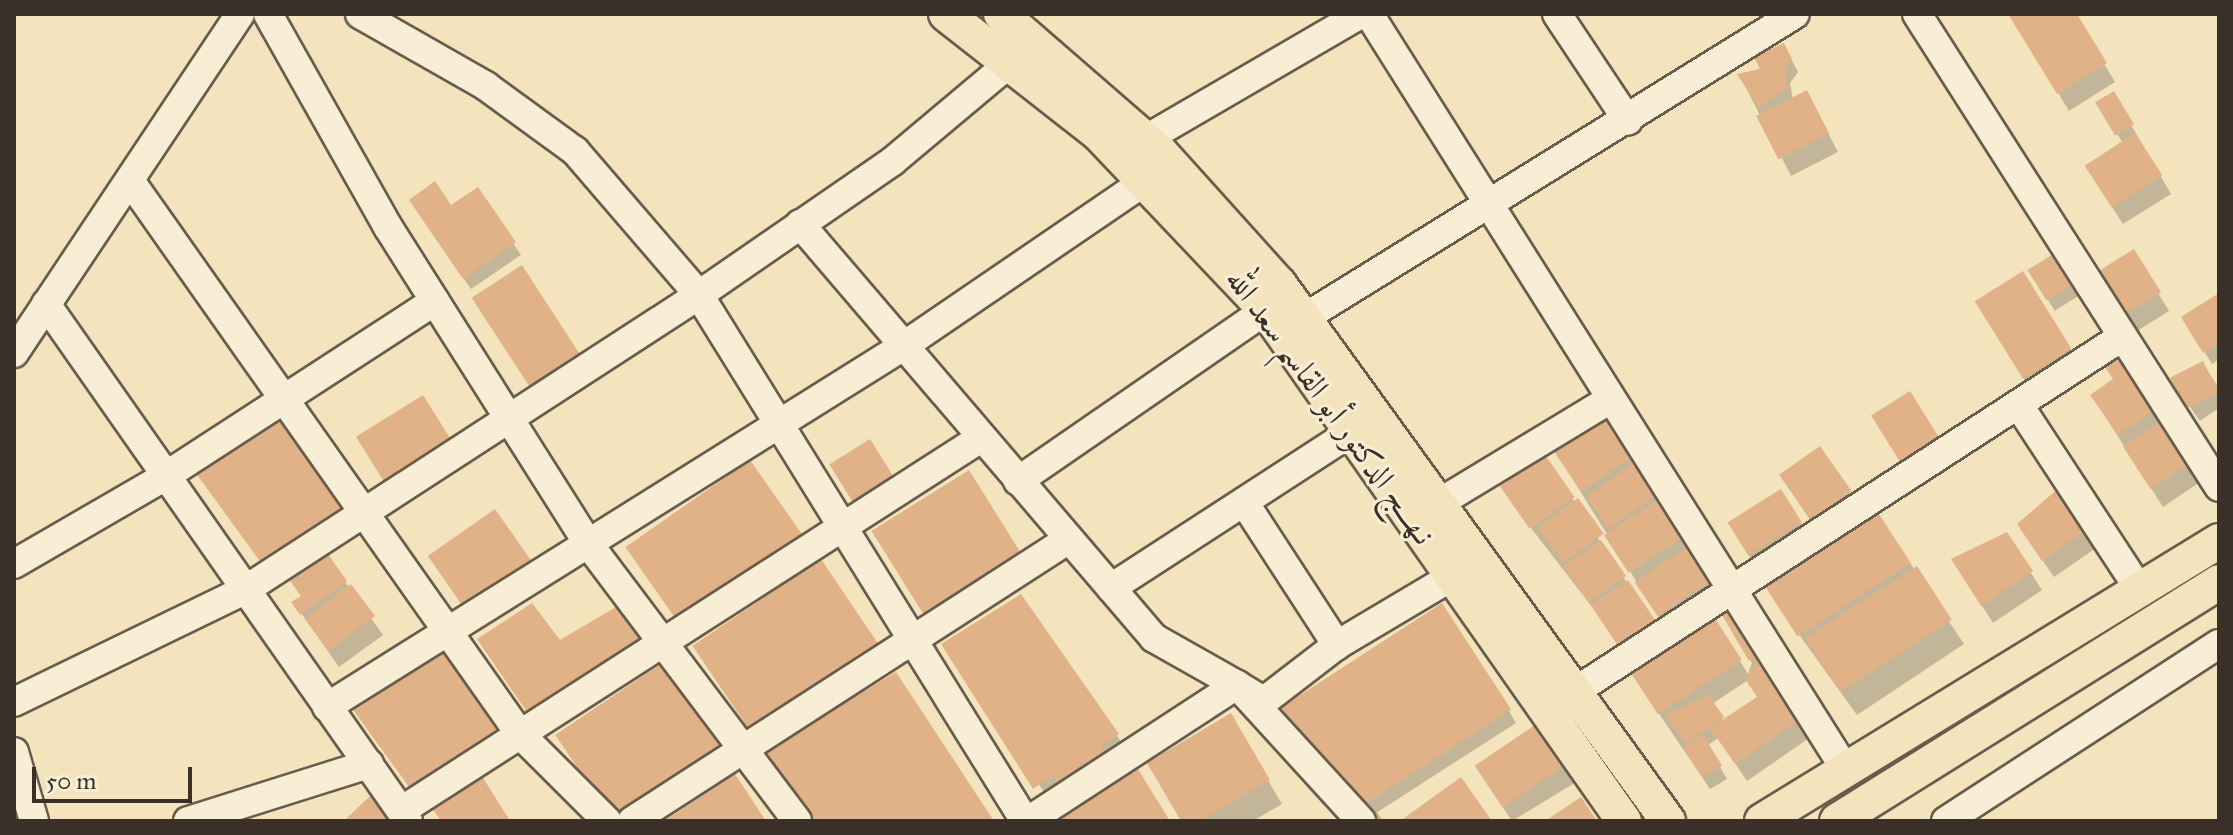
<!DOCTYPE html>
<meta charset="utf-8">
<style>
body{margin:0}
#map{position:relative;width:2233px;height:835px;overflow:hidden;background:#f4e4be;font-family:"IM FELL Great Primer",Amiri,serif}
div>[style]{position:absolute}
.shadow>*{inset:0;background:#0003;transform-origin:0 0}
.building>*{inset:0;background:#e1b188;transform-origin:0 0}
.roads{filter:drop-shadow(2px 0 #685d4d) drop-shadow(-2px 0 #685d4d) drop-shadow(0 2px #685d4d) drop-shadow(0 -2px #685d4d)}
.minor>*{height:28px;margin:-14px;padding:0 14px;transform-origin:14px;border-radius:14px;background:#f8edd5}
.major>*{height:34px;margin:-17px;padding:0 17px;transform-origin:17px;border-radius:17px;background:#f4e4be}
span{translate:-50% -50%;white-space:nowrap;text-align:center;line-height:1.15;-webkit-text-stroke:6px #f8edd5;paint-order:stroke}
.street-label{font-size:32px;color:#3a3027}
.frame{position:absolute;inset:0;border:16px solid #3a3027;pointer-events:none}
.scale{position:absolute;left:32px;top:767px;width:160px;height:36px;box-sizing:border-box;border:4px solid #3a3027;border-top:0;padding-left:10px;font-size:24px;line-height:28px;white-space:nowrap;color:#3a3027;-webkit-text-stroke:6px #f8edd5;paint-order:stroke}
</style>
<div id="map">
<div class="shadow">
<div style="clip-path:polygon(2011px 14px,2074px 14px,2115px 82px,2069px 111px)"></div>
<div style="clip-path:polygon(1790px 57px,1798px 72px,1790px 83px,1793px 100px,1816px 111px,1838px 152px,1791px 176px,1740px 76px)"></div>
<div style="clip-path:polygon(2113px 94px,2171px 194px,2123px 224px,2097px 184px,2123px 143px,2105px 115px)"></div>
<div style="clip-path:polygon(477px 190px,521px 255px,471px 289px,418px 212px,451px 208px)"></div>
<div style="clip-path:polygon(2133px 252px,2169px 311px,2134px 333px,2108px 291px)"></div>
<div style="left:2057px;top:254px;width:47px;height:32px;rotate:58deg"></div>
<div style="clip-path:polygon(2219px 295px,2219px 359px,2212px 364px,2183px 317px)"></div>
<div style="clip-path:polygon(1987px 320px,2070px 349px,2080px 367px,2034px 395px)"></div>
<div style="clip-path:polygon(2203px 364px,2219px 388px,2219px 408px,2200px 421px,2181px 394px)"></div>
<div style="clip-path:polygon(2115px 380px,2154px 410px,2200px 482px,2163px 507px,2103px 413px)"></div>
<div style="clip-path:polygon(1609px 418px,1719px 600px,1671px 637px,1567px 470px)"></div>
<div style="clip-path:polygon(1884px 433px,1937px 439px,1947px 457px,1912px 479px)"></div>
<div style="left:968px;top:472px;width:109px;height:112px;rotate:58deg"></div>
<div style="clip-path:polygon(1849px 492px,1859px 510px,1821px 536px,1792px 493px)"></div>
<div style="clip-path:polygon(1572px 498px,1631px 589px,1596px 612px,1510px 501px)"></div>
<div style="left:495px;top:511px;width:76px;height:80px;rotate:56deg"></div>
<div style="clip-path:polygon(1877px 513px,1964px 644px,1857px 715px,1780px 608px)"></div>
<div style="clip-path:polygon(1801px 523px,1811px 540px,1761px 573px,1740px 542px)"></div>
<div style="clip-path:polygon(2089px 528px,2099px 546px,2054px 577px,2030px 542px)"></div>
<div style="clip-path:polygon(2006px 534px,2042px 590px,1993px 623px,1964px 578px)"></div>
<div style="clip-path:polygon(321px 548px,383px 635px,339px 667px,294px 603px,302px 598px,286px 572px)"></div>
<div style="left:1020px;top:597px;width:183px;height:92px;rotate:55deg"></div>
<div style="clip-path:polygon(evenodd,1741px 606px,1815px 734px,1747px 781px,1718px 738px,1708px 745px,1727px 779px,1710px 789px,1643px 690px,1740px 661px,1748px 674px,1752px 663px,1725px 616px,1741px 606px,1748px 680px,1758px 698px,1724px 722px,1712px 704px,1748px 680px)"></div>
<div style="clip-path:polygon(878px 647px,755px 736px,699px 653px)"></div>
<div style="clip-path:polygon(1509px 711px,1516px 723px,1376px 813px,1381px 821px,1357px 821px,1286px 724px)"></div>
<div style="clip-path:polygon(1230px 716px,1282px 804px,1253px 821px,1183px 821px)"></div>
<div style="clip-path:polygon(1541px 723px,1578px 781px,1512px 821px,1487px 784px)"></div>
<div style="clip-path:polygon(721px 742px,728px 753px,617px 821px,563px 745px)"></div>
<div style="clip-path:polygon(14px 767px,31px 821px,14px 821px)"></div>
</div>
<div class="building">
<div style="clip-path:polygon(2008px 14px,2077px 14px,2107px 63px,2057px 94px)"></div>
<div style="clip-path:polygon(1784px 43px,1792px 59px,1784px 70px,1788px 88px,1758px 107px,1737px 74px,1760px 69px,1754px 57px)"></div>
<div style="left:1807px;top:90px;width:49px;height:57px;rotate:63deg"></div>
<div style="left:2114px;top:91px;width:39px;height:22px;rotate:59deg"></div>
<div style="left:2135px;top:133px;width:50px;height:60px;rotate:57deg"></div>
<div style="clip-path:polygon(435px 181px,451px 205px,478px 187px,516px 242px,463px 279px,409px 200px)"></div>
<div style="left:2134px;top:249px;width:51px;height:45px;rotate:58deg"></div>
<div style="left:2058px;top:251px;width:36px;height:36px;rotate:58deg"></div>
<div style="left:522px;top:265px;width:112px;height:60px;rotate:57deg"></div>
<div style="left:2023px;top:271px;width:91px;height:57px;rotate:58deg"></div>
<div style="clip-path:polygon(2219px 293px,2219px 343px,2203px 353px,2181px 317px)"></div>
<div style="clip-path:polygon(2120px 357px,2155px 409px,2118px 435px,2090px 395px,2113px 379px,2105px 367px)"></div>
<div style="left:2203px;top:361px;width:35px;height:37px;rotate:63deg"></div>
<div style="left:1910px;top:391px;width:55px;height:46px;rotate:58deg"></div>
<div style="left:423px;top:395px;width:64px;height:79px;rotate:58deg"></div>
<div style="left:283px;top:411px;width:122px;height:107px;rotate:54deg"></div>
<div style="left:1609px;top:415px;width:48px;height:66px;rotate:56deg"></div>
<div style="left:2163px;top:420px;width:51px;height:48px;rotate:57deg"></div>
<div style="left:870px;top:439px;width:49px;height:48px;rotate:58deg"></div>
<div style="left:1820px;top:446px;width:55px;height:50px;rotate:55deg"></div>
<div style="left:1543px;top:452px;width:55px;height:55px;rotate:55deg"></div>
<div style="left:750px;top:460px;width:99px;height:152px;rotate:55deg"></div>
<div style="left:1637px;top:461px;width:39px;height:62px;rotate:55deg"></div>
<div style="left:969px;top:470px;width:97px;height:115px;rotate:58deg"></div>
<div style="clip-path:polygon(2068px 480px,2091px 527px,2042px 561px,2017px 524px)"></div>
<div style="left:1781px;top:489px;width:39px;height:63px;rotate:58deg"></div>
<div style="left:1578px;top:498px;width:44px;height:50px;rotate:54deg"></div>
<div style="left:1661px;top:498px;width:45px;height:68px;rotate:57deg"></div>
<div style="left:495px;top:509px;width:64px;height:82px;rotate:55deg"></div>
<div style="left:1877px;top:511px;width:62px;height:135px;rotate:57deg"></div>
<div style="clip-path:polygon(2007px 532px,2033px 571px,1981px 606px,1951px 559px)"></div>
<div style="left:1601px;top:540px;width:44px;height:46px;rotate:55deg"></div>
<div style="clip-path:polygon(323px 547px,347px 581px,300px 615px,291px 602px,301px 596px,285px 574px)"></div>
<div style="left:1687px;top:547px;width:41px;height:63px;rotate:56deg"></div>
<div style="left:821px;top:559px;width:105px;height:155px;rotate:56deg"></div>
<div style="left:1917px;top:566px;width:64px;height:133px;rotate:57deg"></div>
<div style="left:1628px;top:580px;width:52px;height:45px;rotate:56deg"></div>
<div style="left:351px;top:584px;width:40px;height:58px;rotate:53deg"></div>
<div style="clip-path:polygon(1021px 594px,1119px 734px,1101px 745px,1108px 756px,1060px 787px,1053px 776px,1033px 789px,941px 644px)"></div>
<div style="clip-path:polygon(532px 603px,560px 640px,621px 604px,646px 641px,531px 718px,477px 639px)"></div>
<div style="left:1442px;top:603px;width:127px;height:198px;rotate:57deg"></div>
<div style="clip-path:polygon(1741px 603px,1806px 715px,1735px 764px,1710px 728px,1757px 697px,1745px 679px,1759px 656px,1749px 661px,1722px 615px)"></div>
<div style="left:1714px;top:617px;width:51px;height:100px;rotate:57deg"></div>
<div style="left:437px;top:640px;width:118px;height:109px;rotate:54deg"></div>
<div style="left:668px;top:659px;width:99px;height:136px;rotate:56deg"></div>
<div style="clip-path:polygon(896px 672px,994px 821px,808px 821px,762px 752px)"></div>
<div style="clip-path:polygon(1708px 695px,1724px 717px,1686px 744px,1665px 715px)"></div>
<div style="clip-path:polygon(1231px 713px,1270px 780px,1199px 821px,1181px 821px,1147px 763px)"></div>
<div style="left:1541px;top:721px;width:50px;height:80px;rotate:56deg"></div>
<div style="left:1703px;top:735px;width:36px;height:23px;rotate:58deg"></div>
<div style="clip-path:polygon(477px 768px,510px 821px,441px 821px,427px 801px)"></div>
<div style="clip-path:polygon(1138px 769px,1170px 821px,1054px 821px)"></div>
<div style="clip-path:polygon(735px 774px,766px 821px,664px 821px)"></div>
<div style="clip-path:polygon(1461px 777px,1492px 821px,1400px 821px)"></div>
<div style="clip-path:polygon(375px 791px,397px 821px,344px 821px)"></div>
<div style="clip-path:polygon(1581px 797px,1597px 821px,1545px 821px)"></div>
<div style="clip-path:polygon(1374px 807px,1383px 821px,1353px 821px)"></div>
</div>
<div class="roads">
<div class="minor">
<div style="left:268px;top:14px;width:244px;rotate:60.6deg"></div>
<div style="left:388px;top:227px;width:373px;rotate:57.7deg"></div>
<div style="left:587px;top:542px;width:349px;rotate:53deg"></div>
<div style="left:1369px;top:14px;width:896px;rotate:57.76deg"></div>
<div style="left:1557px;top:14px;width:128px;rotate:56.4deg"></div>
<div style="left:1917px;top:14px;width:561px;rotate:57.44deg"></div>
<div style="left:1012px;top:61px;width:155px;rotate:140deg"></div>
<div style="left:893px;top:161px;width:236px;rotate:145.4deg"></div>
<div style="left:699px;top:295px;width:619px;rotate:58.21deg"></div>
<div style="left:1146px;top:139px;width:249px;rotate:-30.2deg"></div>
<div style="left:131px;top:182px;width:675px;rotate:54.83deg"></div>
<div style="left:520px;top:734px;width:123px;rotate:45deg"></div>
<div style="left:800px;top:224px;width:545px;rotate:49.47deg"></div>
<div style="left:1154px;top:638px;width:95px;rotate:29.5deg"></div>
<div style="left:1237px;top:685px;width:184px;rotate:47.6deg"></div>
<div style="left:46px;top:304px;width:631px;rotate:55deg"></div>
<div style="left:1304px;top:318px;width:577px;rotate:-31.76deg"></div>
<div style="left:14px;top:353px;width:407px;rotate:-56.3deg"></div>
<div style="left:2020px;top:407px;width:221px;rotate:56.8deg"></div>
<div style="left:1018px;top:481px;width:301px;rotate:-34.6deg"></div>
<div style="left:1244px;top:502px;width:171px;rotate:57deg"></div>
<div style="left:1439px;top:503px;width:201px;rotate:-31.2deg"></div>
<div style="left:14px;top:564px;width:173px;rotate:-30.1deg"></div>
<div style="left:164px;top:477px;width:323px;rotate:-33deg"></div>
<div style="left:1111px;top:588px;width:288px;rotate:-33deg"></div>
<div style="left:1574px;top:692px;width:653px;rotate:-32.94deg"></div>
<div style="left:14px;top:702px;width:257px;rotate:-25.9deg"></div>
<div style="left:245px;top:590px;width:541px;rotate:-33.01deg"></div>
<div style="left:699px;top:295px;width:190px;rotate:-130.7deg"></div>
<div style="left:575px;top:151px;width:110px;rotate:-143.9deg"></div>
<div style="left:486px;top:86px;width:145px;rotate:-150.3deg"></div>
<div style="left:327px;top:707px;width:678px;rotate:-32.05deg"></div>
<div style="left:902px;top:347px;width:297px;rotate:-34.3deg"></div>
<div style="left:14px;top:752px;width:72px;rotate:73.8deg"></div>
<div style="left:401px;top:811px;width:690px;rotate:-32.75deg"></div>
<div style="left:188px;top:821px;width:190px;rotate:-17.5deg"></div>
<div style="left:632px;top:821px;width:520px;rotate:-32.83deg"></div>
<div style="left:1028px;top:821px;width:249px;rotate:-33.1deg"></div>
<div style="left:1237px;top:685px;width:31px;rotate:31deg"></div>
<div style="left:1264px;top:701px;width:92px;rotate:-37.5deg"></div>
<div style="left:1337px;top:645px;width:135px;rotate:-30.7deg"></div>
<div style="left:1946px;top:821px;width:325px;rotate:-33deg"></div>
</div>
<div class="major">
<div style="left:946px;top:14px;width:193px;rotate:38.1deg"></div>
<div style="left:1098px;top:133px;width:244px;rotate:46.5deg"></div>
<div style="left:1266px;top:310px;width:624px;rotate:54.99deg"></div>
<div style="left:1001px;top:14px;width:211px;rotate:41deg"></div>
<div style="left:1160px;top:152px;width:178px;rotate:48deg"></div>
<div style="left:1279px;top:284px;width:663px;rotate:54.08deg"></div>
<div style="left:1762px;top:821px;width:536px;rotate:-31.5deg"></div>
<div style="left:1837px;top:821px;width:451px;rotate:-32deg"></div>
</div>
</div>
<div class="street-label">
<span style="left:1330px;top:407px;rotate:54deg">نـهـــج الدكتور أبو القاسم سعد الله</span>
</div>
<div class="frame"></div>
<div class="scale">50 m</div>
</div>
